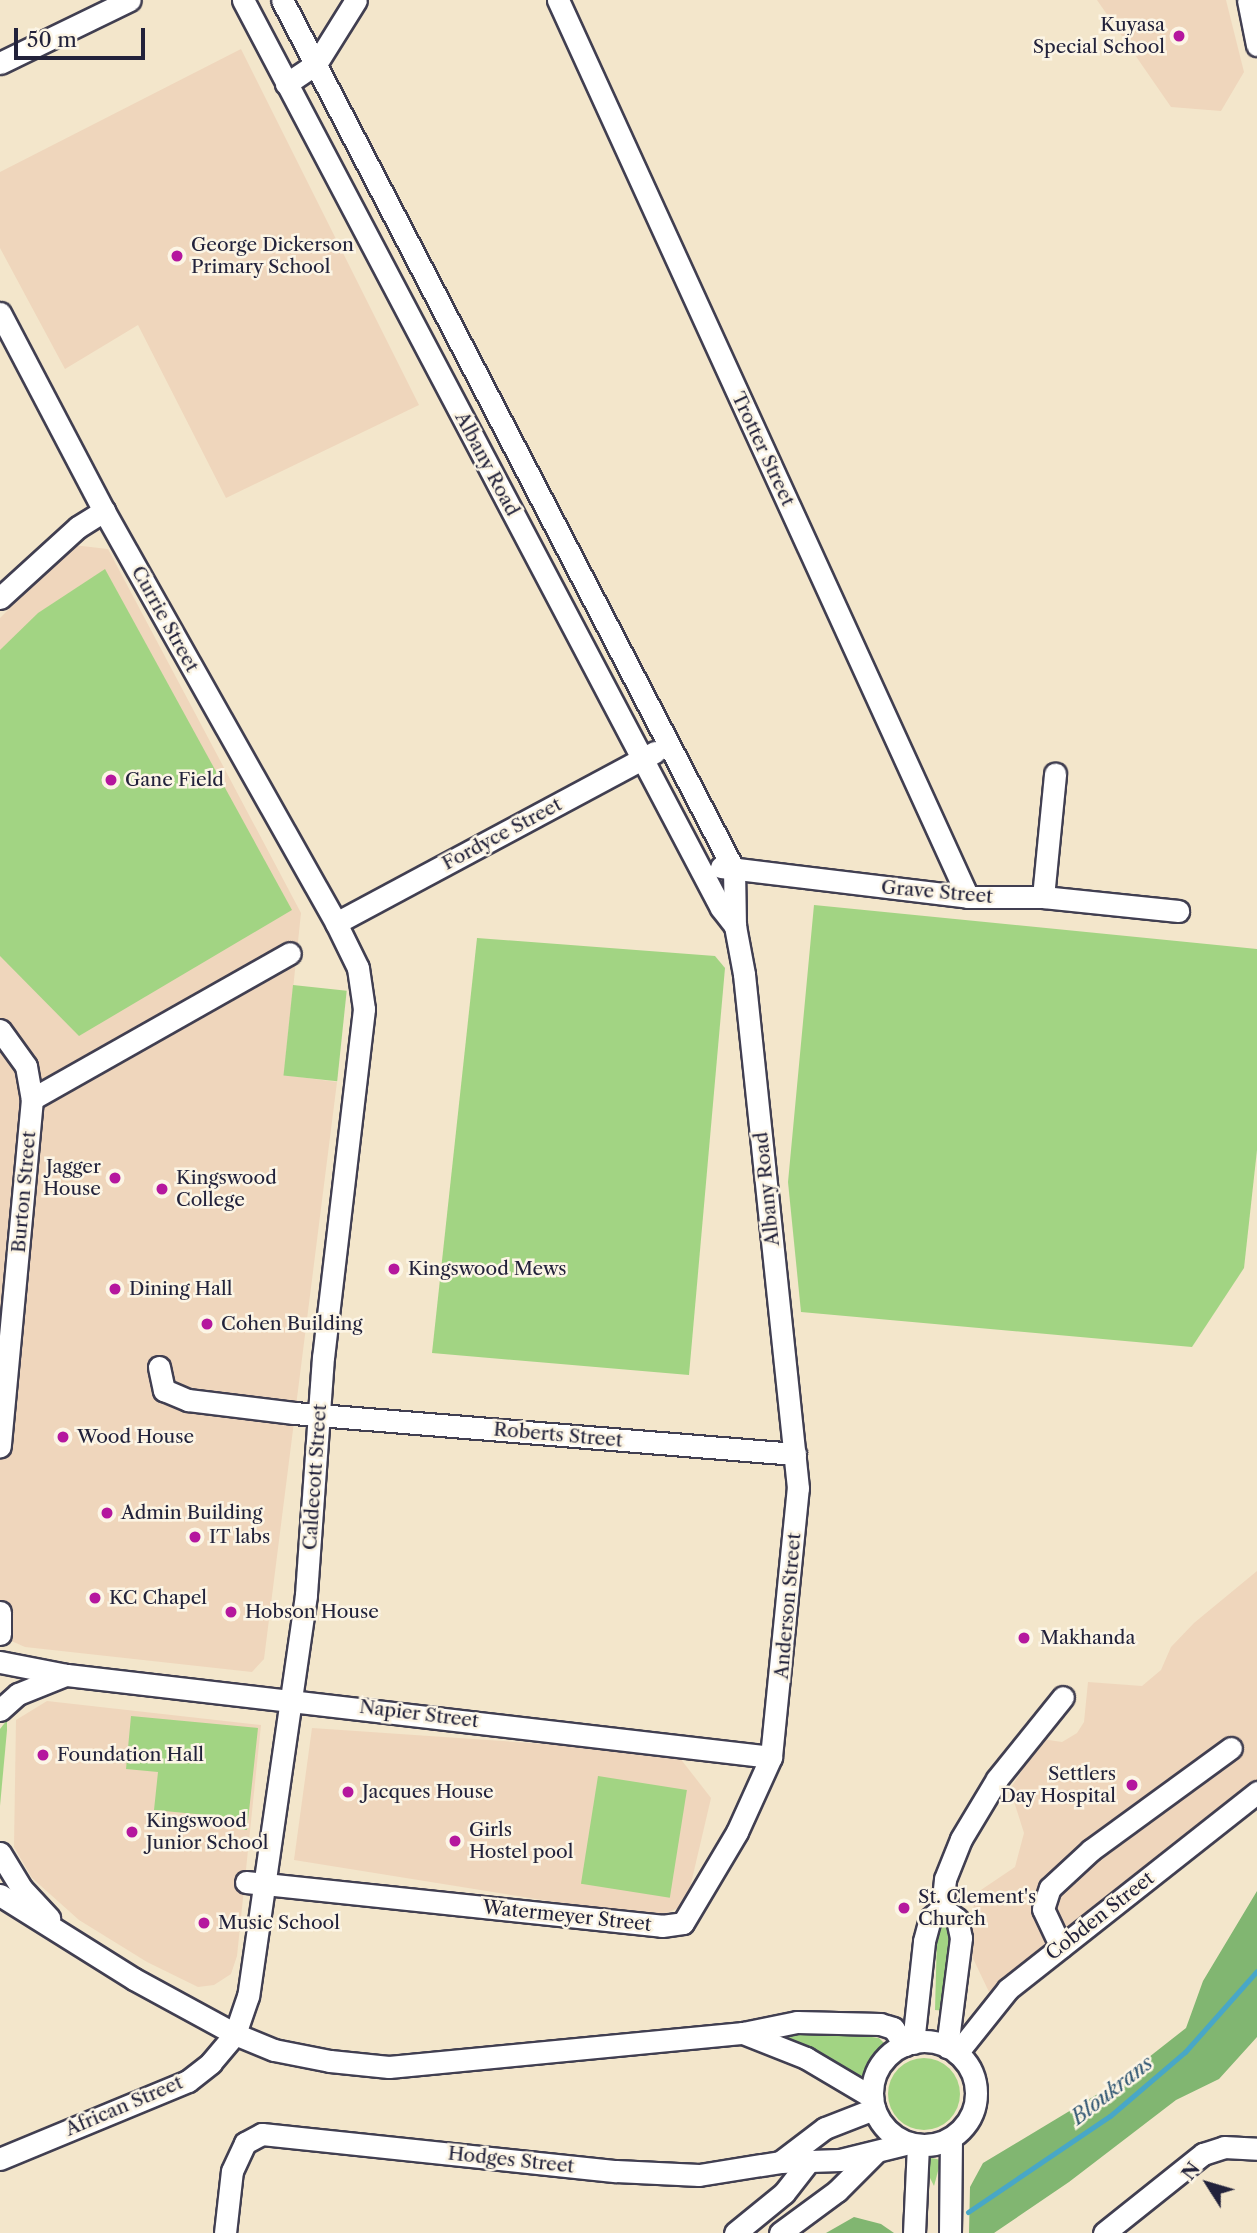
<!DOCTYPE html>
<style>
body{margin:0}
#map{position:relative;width:1257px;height:2233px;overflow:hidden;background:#f3e6cb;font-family:"Libre Caslon Text",serif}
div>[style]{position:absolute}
.built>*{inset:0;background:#efd6bc}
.green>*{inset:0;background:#a2d483;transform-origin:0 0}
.round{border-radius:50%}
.forest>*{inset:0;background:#81b671}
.water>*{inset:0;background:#48a7c7}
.stream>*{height:5px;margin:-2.5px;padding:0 2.5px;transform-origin:2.5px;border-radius:2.5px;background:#48a7c7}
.roads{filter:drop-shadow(2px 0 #413f51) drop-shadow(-2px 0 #413f51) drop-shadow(0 2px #413f51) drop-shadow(0 -2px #413f51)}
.minor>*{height:21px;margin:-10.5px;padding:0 10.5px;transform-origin:10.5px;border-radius:10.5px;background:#fff}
.minor>.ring{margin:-10.5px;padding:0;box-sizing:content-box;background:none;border:21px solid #fff;border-radius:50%}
.dots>*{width:19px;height:19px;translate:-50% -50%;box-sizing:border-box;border:4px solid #fcf5e5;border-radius:50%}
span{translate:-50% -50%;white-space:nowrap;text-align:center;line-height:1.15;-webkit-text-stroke:5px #fcf5e5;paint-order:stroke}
.poi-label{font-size:19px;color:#22223b}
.right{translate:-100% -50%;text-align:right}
.left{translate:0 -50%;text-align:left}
.street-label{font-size:19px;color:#22223b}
.water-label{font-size:21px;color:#315773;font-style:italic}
.north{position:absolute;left:1173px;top:2149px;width:70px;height:70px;-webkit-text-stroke:5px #fcf5e5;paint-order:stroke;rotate:307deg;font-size:19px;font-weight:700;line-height:28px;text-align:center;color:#22223b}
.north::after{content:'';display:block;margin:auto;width:24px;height:32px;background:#22223b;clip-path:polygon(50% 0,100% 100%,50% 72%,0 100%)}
.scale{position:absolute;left:14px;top:28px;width:131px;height:32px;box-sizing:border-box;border:4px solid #22223b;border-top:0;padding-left:9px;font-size:21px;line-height:24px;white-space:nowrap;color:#22223b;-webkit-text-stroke:5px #fcf5e5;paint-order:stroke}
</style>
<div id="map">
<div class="built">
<div style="clip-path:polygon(1097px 0,1226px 0,1244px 72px,1221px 111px,1171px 107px)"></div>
<div style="clip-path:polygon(241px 49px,419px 405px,226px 498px,138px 325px,65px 369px,0 248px,0 172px)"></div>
<div style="clip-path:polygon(73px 545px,108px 549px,301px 913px,284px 1075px,337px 1082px,264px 1659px,252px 1672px,25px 1647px,0 1636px,0 618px)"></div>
<div style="clip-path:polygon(1257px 1571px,1257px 1781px,989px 1992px,969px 1950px,975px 1894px,1015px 1867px,1024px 1833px,1010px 1789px,1042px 1739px,1062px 1742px,1077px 1733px,1084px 1722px,1088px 1682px,1142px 1686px,1161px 1670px,1171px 1647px,1194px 1623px)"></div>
<div style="clip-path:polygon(47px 1701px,261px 1725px,237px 1956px,231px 1974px,214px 1985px,198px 1987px,147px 1962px,79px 1920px,32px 1878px,14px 1847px,16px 1720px)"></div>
<div style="clip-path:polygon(312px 1728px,676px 1753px,711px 1798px,686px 1905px,654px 1918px,294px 1860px)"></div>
</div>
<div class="green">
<div style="clip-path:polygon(105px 569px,292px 910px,79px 1036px,0 956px,0 650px,38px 613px)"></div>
<div style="clip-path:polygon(814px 905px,1257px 949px,1257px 1150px,1244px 1268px,1192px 1347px,801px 1312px,788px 1182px)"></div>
<div style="clip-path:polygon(477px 938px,715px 956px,725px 968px,689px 1375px,432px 1353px)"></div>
<div style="left:293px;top:985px;width:54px;height:91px;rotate:6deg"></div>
<div style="clip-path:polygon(131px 1716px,258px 1728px,247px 1830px,237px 1829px,237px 1818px,154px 1810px,158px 1772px,126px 1769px)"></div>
<div style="clip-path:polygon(7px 1720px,7px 1730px,0 1806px,0 1729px)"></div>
<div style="left:598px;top:1776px;width:90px;height:109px;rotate:9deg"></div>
<div style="clip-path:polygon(944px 1921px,951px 1935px,947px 2011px,935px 2010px,937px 1936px)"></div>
<div style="clip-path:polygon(781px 2034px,857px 2035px,879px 2038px,885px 2044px,861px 2077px)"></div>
<div class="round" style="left:888px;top:2058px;width:72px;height:72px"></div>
<div style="clip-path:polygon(922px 2156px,941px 2160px,934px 2186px,921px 2160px)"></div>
</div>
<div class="forest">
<div style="clip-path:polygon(1257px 1891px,1257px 2037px,1219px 2079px,1176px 2100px,1069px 2182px,994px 2233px,969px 2233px,970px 2187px,983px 2163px,1116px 2083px,1186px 2028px,1203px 1981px)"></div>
<div style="clip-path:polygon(854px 2217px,881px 2224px,894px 2233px,826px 2233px)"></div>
</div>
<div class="water">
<div class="round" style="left:447px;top:1833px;width:16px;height:16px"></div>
</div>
<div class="stream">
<div style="left:968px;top:2212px;width:171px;rotate:-34.1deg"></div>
<div style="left:1110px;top:2116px;width:99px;rotate:-40.5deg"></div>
<div style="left:1185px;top:2052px;width:108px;rotate:-48.4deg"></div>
</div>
<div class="roads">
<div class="minor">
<div style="left:243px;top:0;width:1026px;rotate:62.24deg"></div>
<div style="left:721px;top:908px;width:23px;rotate:52deg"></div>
<div style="left:558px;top:0;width:986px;rotate:65.44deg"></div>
<div style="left:1248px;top:0;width:46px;rotate:78.7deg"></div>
<div style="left:0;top:63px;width:144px;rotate:-25.9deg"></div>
<div style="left:286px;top:84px;width:36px;rotate:-34deg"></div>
<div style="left:316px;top:64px;width:75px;rotate:-58deg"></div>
<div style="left:0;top:313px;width:224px;rotate:62.3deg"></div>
<div style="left:104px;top:511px;width:473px;rotate:60.6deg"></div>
<div style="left:336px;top:923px;width:50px;rotate:63.9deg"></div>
<div style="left:358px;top:968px;width:41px;rotate:81.7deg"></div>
<div style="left:364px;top:1009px;width:350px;rotate:96.7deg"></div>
<div style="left:323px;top:1357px;width:239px;rotate:94.1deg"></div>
<div style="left:306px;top:1595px;width:405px;rotate:98.2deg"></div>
<div style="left:248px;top:1996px;width:40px;rotate:108.9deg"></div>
<div style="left:235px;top:2034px;width:38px;rotate:130deg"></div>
<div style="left:211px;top:2063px;width:29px;rotate:142deg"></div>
<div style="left:188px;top:2081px;width:204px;rotate:157.5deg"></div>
<div style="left:0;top:598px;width:105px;rotate:-42.3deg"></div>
<div style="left:78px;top:527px;width:31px;rotate:-32deg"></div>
<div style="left:721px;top:867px;width:249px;rotate:6.9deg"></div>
<div style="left:968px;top:897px;width:75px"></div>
<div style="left:1043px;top:897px;width:136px;rotate:5.9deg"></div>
<div style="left:1043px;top:897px;width:124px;rotate:-84.4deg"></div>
<div style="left:336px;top:923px;width:362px;rotate:-28.2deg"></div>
<div style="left:0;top:1030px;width:44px;rotate:54.2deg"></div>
<div style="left:26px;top:1066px;width:34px;rotate:80deg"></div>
<div style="left:32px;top:1099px;width:349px;rotate:95.3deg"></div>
<div style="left:32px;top:1099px;width:296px;rotate:-29.5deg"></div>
<div style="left:159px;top:1367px;width:24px;rotate:78deg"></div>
<div style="left:164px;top:1390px;width:26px;rotate:23deg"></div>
<div style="left:188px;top:1400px;width:107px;rotate:7deg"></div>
<div style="left:294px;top:1413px;width:503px;rotate:4.68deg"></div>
<div style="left:0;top:1612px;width:22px;rotate:90deg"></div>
<div style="left:0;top:1662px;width:68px;rotate:11deg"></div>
<div style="left:67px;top:1675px;width:709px;rotate:6.64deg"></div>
<div style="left:0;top:1710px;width:24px;rotate:-42deg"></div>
<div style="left:18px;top:1694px;width:51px;rotate:-22deg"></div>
<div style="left:0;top:1853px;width:42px;rotate:58.6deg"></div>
<div style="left:22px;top:1889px;width:40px;rotate:47deg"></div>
<div style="left:246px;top:1882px;width:418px;rotate:6deg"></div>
<div style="left:662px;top:1926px;width:21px;rotate:-8deg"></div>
<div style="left:683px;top:1923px;width:106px;rotate:-59.3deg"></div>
<div style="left:737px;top:1832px;width:82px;rotate:-65.6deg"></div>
<div style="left:771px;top:1757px;width:270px;rotate:-84.3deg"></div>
<div style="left:798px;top:1488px;width:517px;rotate:-96deg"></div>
<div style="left:744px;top:974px;width:49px;rotate:-100.6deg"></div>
<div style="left:735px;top:926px;width:56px;rotate:-91deg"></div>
<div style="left:734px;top:870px;width:980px;rotate:-117.45deg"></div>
<div style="left:0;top:1895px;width:158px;rotate:32.1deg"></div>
<div style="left:134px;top:1979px;width:115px;rotate:28.6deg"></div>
<div style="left:235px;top:2034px;width:42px;rotate:22.3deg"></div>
<div style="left:274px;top:2050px;width:57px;rotate:11.1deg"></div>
<div style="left:330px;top:2061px;width:59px;rotate:5.8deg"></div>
<div style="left:389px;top:2067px;width:356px;rotate:-5.5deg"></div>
<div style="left:743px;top:2033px;width:55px;rotate:-11.5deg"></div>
<div style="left:797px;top:2022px;width:83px;rotate:1.4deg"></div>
<div style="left:880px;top:2024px;width:14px;rotate:17deg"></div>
<div style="left:893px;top:2028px;width:21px;rotate:55deg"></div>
<div style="left:942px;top:1908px;width:29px;rotate:-84deg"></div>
<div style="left:945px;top:1879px;width:43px;rotate:-68.2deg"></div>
<div style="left:961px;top:1839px;width:70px;rotate:-59deg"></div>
<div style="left:997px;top:1779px;width:105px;rotate:-51.2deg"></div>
<div style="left:1061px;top:1947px;width:42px;rotate:-115.3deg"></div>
<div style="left:1043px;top:1909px;width:22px;rotate:-72deg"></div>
<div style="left:1050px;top:1888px;width:56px;rotate:-42.8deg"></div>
<div style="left:1091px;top:1850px;width:173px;rotate:-36.1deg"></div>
<div style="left:743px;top:2033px;width:68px;rotate:21.6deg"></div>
<div style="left:806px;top:2058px;width:77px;rotate:30.6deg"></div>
<div class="ring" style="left:872px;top:2041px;width:83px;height:83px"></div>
<div style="left:913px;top:2043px;width:103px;rotate:-83.8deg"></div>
<div style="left:924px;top:1941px;width:23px;rotate:-75deg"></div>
<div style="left:930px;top:1919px;width:16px;rotate:-43deg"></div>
<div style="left:942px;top:1908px;width:19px;rotate:36deg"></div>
<div style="left:957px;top:1919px;width:19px;rotate:78deg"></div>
<div style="left:961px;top:1938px;width:110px;rotate:97.3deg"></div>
<div style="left:957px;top:2053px;width:82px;rotate:-51.4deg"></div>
<div style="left:1008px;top:1989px;width:318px;rotate:-38.3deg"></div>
<div style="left:780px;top:2162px;width:56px;rotate:-37.1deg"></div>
<div style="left:825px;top:2128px;width:53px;rotate:-21.2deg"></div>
<div style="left:225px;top:2233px;width:62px;rotate:-83.6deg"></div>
<div style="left:232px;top:2171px;width:31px;rotate:-65deg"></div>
<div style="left:245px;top:2143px;width:19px;rotate:-28deg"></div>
<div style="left:262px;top:2134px;width:356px;rotate:6deg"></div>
<div style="left:616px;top:2171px;width:83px;rotate:2.8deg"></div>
<div style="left:699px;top:2175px;width:82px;rotate:-9.1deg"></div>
<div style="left:780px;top:2162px;width:60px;rotate:-1.9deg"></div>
<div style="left:840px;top:2160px;width:71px;rotate:-13.8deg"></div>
<div style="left:735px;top:2233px;width:63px;rotate:-39.2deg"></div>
<div style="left:784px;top:2193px;width:37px;rotate:-52deg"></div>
<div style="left:780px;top:2233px;width:71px;rotate:-36.4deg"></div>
<div style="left:837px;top:2191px;width:54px;rotate:-45deg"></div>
<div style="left:914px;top:2233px;width:88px;rotate:-87.4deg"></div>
<div style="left:950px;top:2233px;width:95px;rotate:-89.4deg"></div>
<div style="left:1104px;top:2233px;width:127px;rotate:-38.6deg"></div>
<div style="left:1203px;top:2154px;width:22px;rotate:-18deg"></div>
<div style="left:1224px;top:2147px;width:33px;rotate:3deg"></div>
</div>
</div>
<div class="dots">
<div style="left:1179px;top:36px;background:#b5179e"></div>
<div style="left:177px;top:256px;background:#b5179e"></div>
<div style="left:111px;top:780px;background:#b5179e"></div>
<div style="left:115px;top:1178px;background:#b5179e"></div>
<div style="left:162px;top:1189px;background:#b5179e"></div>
<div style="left:394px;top:1269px;background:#b5179e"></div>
<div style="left:115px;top:1289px;background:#b5179e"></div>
<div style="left:207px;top:1324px;background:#b5179e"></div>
<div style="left:63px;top:1437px;background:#b5179e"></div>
<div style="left:107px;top:1513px;background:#b5179e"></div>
<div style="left:195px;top:1537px;background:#b5179e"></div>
<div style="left:95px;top:1598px;background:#b5179e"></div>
<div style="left:231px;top:1612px;background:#b5179e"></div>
<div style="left:1024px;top:1638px;background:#b5179e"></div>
<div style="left:43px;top:1755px;background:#b5179e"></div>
<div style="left:1132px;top:1785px;background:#b5179e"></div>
<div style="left:348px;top:1792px;background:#b5179e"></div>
<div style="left:132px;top:1832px;background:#b5179e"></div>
<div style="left:455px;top:1841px;background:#b5179e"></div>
<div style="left:904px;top:1908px;background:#b5179e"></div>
<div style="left:204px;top:1923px;background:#b5179e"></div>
</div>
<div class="poi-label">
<span class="right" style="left:1165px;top:36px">Kuyasa<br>Special School</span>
<span class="left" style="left:191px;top:256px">George Dickerson<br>Primary School</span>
<span class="left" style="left:125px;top:780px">Gane Field</span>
<span class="right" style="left:101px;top:1178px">Jagger<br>House</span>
<span class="left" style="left:176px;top:1189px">Kingswood<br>College</span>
<span class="left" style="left:408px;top:1269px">Kingswood Mews</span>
<span class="left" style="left:129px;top:1289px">Dining Hall</span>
<span class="left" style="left:221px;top:1324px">Cohen Building</span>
<span class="left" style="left:77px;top:1437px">Wood House</span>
<span class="left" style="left:121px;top:1513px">Admin Building</span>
<span class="left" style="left:209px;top:1537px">IT labs</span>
<span class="left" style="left:109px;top:1598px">KC Chapel</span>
<span class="left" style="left:245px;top:1612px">Hobson House</span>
<span class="left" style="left:1040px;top:1638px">Makhanda</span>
<span class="left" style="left:57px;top:1755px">Foundation Hall</span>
<span class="right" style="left:1116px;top:1785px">Settlers<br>Day Hospital</span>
<span class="left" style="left:362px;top:1792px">Jacques House</span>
<span class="left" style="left:146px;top:1832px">Kingswood<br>Junior School</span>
<span class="left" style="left:469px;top:1841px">Girls<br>Hostel pool</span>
<span class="left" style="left:918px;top:1908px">St. Clement's<br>Church</span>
<span class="left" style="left:218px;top:1923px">Music School</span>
</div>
<div class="street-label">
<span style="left:763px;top:449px;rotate:65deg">Trotter Street</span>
<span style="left:487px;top:464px;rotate:62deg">Albany Road</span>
<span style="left:165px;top:619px;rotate:61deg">Currie Street</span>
<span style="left:502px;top:834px;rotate:-28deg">Fordyce Street</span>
<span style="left:937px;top:892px;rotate:5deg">Grave Street</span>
<span style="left:767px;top:1189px;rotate:-96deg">Albany Road</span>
<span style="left:24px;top:1192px;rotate:-85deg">Burton Street</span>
<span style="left:558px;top:1435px;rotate:5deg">Roberts Street</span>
<span style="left:315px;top:1477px;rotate:-86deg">Caldecott Street</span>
<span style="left:788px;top:1606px;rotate:-85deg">Anderson Street</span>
<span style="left:419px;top:1714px;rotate:7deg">Napier Street</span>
<span style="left:567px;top:1916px;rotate:6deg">Watermeyer Street</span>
<span style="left:1100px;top:1916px;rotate:-38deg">Cobden Street</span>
<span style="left:124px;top:2106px;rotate:-23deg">African Street</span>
<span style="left:511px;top:2160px;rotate:6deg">Hodges Street</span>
</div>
<div class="water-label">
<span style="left:1112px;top:2090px;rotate:-38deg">Bloukrans</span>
</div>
<div class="north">N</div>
<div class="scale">50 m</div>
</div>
